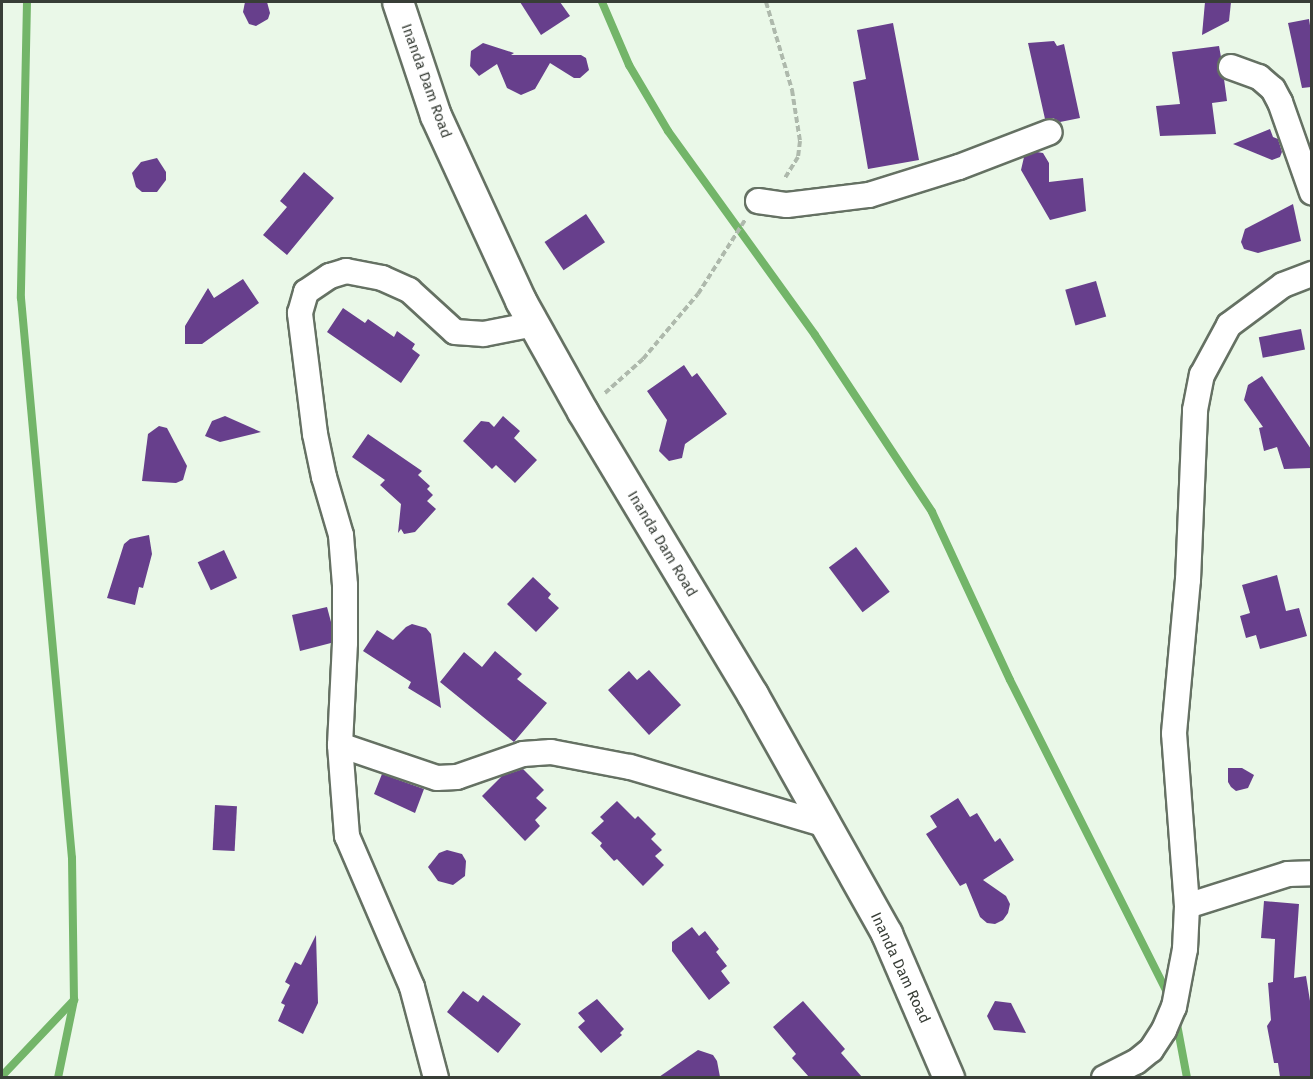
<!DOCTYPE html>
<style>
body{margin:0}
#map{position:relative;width:1313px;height:1079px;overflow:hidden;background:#eaf8e8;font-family:"Fira Sans",sans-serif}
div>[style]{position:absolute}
.stream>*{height:8px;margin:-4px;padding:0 4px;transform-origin:4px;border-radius:4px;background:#73b569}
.building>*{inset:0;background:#673f8c;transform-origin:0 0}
.path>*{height:4px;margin-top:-2px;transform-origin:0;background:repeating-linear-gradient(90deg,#aeb9ac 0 6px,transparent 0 9px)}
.roads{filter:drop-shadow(2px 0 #657163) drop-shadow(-2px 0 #657163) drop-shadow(0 2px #657163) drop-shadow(0 -2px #657163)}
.minor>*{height:24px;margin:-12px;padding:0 12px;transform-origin:12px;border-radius:12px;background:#fff}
.tertiary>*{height:30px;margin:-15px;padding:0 15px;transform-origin:15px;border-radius:15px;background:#fff}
span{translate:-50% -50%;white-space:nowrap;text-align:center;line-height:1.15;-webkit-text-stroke:6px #fff;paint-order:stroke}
.street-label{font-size:15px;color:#383e37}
.frame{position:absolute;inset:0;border:3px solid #383e37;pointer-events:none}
</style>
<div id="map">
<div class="stream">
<div style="left:27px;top:2px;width:296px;rotate:91.2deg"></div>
<div style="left:21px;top:298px;width:562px;rotate:84.8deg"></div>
<div style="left:72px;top:858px;width:142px;rotate:89.2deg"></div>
<div style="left:74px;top:1000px;width:80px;rotate:101.6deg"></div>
<div style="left:602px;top:2px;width:69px;rotate:66.8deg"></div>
<div style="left:629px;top:65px;width:77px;rotate:59.4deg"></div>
<div style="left:668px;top:131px;width:251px;rotate:54.2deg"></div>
<div style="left:815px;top:335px;width:212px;rotate:56.5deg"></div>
<div style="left:932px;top:512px;width:185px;rotate:65.1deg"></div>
<div style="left:1010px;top:680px;width:356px;rotate:63.3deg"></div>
<div style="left:1176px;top:1019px;width:60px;rotate:79.4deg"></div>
<div style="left:2px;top:1076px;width:105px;rotate:-46.5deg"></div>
</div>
<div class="building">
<div style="clip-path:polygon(245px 2px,267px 2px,270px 13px,268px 19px,256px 26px,249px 24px,243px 12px)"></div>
<div style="clip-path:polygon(520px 2px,560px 2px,570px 16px,541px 35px)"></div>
<div style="clip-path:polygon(1205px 2px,1231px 2px,1229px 21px,1202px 35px)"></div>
<div style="clip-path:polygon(1309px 19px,1311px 32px,1311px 87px,1302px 88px,1288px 23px)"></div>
<div style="clip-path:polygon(893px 23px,919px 160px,868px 169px,853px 82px,866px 79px,857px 30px)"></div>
<div style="clip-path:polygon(1054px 41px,1057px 46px,1064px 44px,1080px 118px,1060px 122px,1053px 118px,1045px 119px,1028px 43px)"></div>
<div style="clip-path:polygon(483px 43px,514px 53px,511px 55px,581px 55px,586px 58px,589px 70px,580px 78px,574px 78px,550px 63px,535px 89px,521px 95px,507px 88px,497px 64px,479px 76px,470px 66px,471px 51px)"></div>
<div style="clip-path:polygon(1219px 46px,1221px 57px,1217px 69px,1224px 79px,1227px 101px,1212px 103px,1216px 134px,1160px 136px,1156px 106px,1180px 104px,1172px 52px)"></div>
<div style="clip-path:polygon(1270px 129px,1273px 137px,1278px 139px,1282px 152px,1280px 157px,1272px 160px,1233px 144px)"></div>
<div style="clip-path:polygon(1037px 152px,1043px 153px,1049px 163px,1049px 182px,1083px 178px,1086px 211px,1050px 220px,1021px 170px,1024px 157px)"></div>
<div style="clip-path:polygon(157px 158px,166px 172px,166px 180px,157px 192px,142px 192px,136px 187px,132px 173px,141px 162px)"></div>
<div style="clip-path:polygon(304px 172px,334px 198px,287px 255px,263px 235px,287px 207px,280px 201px)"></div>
<div style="clip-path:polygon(1293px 204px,1301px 241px,1258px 253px,1244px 249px,1241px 242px,1245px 229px)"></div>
<div style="left:586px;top:214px;width:34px;height:50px;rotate:56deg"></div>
<div style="clip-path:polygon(243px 279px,259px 303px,202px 344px,185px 344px,185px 326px,208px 288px,214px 298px)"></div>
<div style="left:1096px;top:281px;width:37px;height:32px;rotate:74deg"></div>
<div style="clip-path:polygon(343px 308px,365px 323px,368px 319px,394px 337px,397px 331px,415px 344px,412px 349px,420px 355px,401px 383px,327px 332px)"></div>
<div style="left:1301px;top:329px;width:21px;height:43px;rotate:79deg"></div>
<div style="clip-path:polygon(684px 365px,692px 377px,697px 373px,727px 414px,685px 444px,682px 458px,669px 461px,659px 451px,667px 420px,647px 391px)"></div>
<div style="clip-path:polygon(1262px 376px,1311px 449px,1311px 468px,1284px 469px,1277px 447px,1264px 451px,1259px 428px,1263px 427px,1244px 400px,1248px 385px)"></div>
<div style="clip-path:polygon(225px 416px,261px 432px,220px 442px,205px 436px,212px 421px)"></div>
<div style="clip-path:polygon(503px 416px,520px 431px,514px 438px,537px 460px,515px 483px,496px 465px,492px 469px,463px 441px,481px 421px,489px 422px,494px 427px)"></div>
<div style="clip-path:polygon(159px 426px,167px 428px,187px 466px,183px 480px,176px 483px,142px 481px,148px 434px)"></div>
<div style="clip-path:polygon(368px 434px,422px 471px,418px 475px,430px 486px,427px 489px,433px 495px,427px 501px,436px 509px,415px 532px,404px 534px,401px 529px,398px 533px,401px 504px,380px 485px,385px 480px,352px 457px)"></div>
<div style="clip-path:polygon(149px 535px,152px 554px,143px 588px,139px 587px,135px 605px,107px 598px,124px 544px,130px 539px)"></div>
<div style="left:856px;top:547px;width:56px;height:34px;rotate:53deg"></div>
<div style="left:224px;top:550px;width:31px;height:29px;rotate:65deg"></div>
<div style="clip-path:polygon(1277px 575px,1286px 611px,1299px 608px,1307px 636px,1260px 649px,1256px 635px,1246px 638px,1240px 616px,1250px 613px,1242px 585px)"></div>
<div style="clip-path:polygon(533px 577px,551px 594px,548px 598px,559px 608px,536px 632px,507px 604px)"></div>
<div style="clip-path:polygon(327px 607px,331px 622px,331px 643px,300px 651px,292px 615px)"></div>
<div style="clip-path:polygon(412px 624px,426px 628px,431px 634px,441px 708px,408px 688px,411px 682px,363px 651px,377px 630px,393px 640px,406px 627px)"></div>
<div style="clip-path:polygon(495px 651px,522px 674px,517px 679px,547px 703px,514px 742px,440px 682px,464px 652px,482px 667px)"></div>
<div style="clip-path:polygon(649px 670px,681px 705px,649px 735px,608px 690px,629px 671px,637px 680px)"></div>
<div style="clip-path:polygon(1228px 768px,1242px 768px,1254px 775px,1248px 788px,1236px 791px,1231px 787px,1228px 782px)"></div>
<div style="clip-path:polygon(523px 769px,544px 790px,536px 798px,547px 808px,535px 820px,540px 826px,525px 841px,482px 796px,502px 776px)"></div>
<div style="clip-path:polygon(382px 774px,424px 789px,415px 813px,374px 794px)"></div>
<div style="clip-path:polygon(958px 798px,970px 817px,977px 813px,995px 842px,1000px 838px,1014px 860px,983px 880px,1006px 896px,1010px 904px,1008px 913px,1003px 920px,995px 924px,987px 923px,980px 917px,966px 883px,960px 886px,926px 834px,937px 827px,930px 816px)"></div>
<div style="clip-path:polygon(617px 801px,635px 819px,638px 816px,656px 834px,651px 839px,662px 850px,655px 856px,664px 865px,643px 886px,617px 859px,614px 861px,600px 846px,602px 843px,591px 833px,604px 821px,600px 817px)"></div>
<div style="left:215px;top:805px;width:22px;height:45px;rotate:3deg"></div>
<div style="clip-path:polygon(447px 850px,462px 854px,466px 861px,465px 876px,453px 885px,438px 881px,428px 867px,439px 853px)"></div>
<div style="clip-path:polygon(1264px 901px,1299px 904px,1294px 978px,1306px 976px,1311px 1007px,1311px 1077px,1280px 1077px,1278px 1063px,1274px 1063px,1267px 1026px,1271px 1020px,1268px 983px,1273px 982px,1275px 939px,1261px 938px)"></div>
<div style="clip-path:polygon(692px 927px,699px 936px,705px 931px,719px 949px,716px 952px,727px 966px,721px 971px,730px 983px,709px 1000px,672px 951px,672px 942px)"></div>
<div style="clip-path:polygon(316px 935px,318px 1003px,303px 1034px,278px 1021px,285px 1005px,281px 1003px,290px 985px,285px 982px,295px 962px,301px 965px)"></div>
<div style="clip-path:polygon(463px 991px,478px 1002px,483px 995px,521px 1024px,498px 1053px,447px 1012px)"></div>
<div style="clip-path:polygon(597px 999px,624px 1029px,620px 1033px,622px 1035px,601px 1053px,578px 1027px,585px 1021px,578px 1013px)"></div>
<div style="clip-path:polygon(803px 1001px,845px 1049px,841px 1053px,862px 1077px,809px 1077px,792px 1058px,796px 1054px,773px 1027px)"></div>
<div style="clip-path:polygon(995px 1001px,1011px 1003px,1026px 1033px,994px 1030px,987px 1016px)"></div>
<div style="clip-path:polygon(698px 1050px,713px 1055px,717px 1061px,720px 1077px,659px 1077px)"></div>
</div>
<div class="path">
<div style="left:766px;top:2px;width:92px;rotate:73.5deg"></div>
<div style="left:792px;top:90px;width:52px;rotate:81.1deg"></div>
<div style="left:800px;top:141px;width:16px;rotate:97deg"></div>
<div style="left:798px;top:157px;width:25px;rotate:122deg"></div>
<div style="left:605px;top:393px;width:51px;rotate:-41.8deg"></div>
<div style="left:643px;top:359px;width:85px;rotate:-49.8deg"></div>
<div style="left:698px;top:294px;width:88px;rotate:-57.6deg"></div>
</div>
<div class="roads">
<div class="minor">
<div style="left:1231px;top:67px;width:30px;rotate:20deg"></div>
<div style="left:1259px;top:77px;width:18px;rotate:41deg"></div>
<div style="left:1273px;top:89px;width:15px;rotate:62deg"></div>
<div style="left:1280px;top:102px;width:96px;rotate:70.6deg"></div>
<div style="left:758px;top:201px;width:29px;rotate:8deg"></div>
<div style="left:787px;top:205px;width:83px;rotate:-7deg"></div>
<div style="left:869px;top:195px;width:94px;rotate:-17.3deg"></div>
<div style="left:959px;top:167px;width:97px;rotate:-21deg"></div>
<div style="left:340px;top:745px;width:102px;rotate:18.8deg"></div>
<div style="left:437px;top:778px;width:20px;rotate:-3deg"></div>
<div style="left:457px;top:777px;width:70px;rotate:-19.2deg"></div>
<div style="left:523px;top:754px;width:28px;rotate:-4deg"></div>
<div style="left:551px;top:752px;width:80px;rotate:10.8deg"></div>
<div style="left:630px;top:767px;width:204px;rotate:16.5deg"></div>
<div style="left:1187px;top:906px;width:106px;rotate:-17.6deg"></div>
<div style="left:1288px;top:874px;width:24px;rotate:-2deg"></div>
<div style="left:436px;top:1078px;width:94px;rotate:-104.8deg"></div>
<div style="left:412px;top:987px;width:164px;rotate:-113.3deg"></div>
<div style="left:347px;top:836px;width:91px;rotate:-94.4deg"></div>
<div style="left:340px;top:745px;width:102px;rotate:-87.2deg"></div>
<div style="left:345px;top:643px;width:58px;rotate:-90deg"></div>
<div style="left:345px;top:585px;width:50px;rotate:-94.6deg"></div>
<div style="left:341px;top:535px;width:60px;rotate:-106.3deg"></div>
<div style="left:324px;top:477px;width:44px;rotate:-101.8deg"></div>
<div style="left:315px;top:434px;width:122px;rotate:-97.1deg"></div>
<div style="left:300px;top:313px;width:22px;rotate:-74deg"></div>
<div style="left:306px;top:292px;width:29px;rotate:-34deg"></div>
<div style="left:330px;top:276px;width:17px;rotate:-17deg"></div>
<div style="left:346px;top:271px;width:37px;rotate:11deg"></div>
<div style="left:382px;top:278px;width:30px;rotate:24deg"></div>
<div style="left:409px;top:290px;width:62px;rotate:42.4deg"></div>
<div style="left:455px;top:332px;width:29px;rotate:4deg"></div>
<div style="left:484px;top:334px;width:51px;rotate:-11.3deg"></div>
<div style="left:1104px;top:1078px;width:36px;rotate:-27deg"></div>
<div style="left:1136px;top:1062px;width:19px;rotate:-39deg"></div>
<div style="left:1151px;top:1050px;width:24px;rotate:-57deg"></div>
<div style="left:1164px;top:1030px;width:25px;rotate:-67deg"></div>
<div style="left:1174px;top:1007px;width:59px;rotate:-79.3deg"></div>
<div style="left:1185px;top:949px;width:43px;rotate:-87.3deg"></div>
<div style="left:1187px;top:906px;width:173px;rotate:-94.3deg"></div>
<div style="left:1174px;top:733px;width:154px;rotate:-84.8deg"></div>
<div style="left:1188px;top:580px;width:170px;rotate:-87.6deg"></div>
<div style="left:1195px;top:410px;width:36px;rotate:-79deg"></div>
<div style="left:1202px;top:375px;width:57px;rotate:-61.6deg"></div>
<div style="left:1229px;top:325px;width:67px;rotate:-36.5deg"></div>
<div style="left:1283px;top:285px;width:31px;rotate:-21deg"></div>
</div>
<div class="tertiary">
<div style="left:398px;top:2px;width:120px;rotate:71.6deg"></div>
<div style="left:436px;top:116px;width:204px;rotate:65.3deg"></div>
<div style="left:521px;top:301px;width:127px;rotate:60.8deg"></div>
<div style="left:583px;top:412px;width:330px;rotate:59deg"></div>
<div style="left:753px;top:695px;width:274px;rotate:60.7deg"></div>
<div style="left:887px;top:934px;width:157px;rotate:66.7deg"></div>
</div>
</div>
<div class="street-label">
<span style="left:426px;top:81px;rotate:70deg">Inanda Dam Road</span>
<span style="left:662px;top:544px;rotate:59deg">Inanda Dam Road</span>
<span style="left:900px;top:968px;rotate:65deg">Inanda Dam Road</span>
</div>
<div class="frame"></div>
</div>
